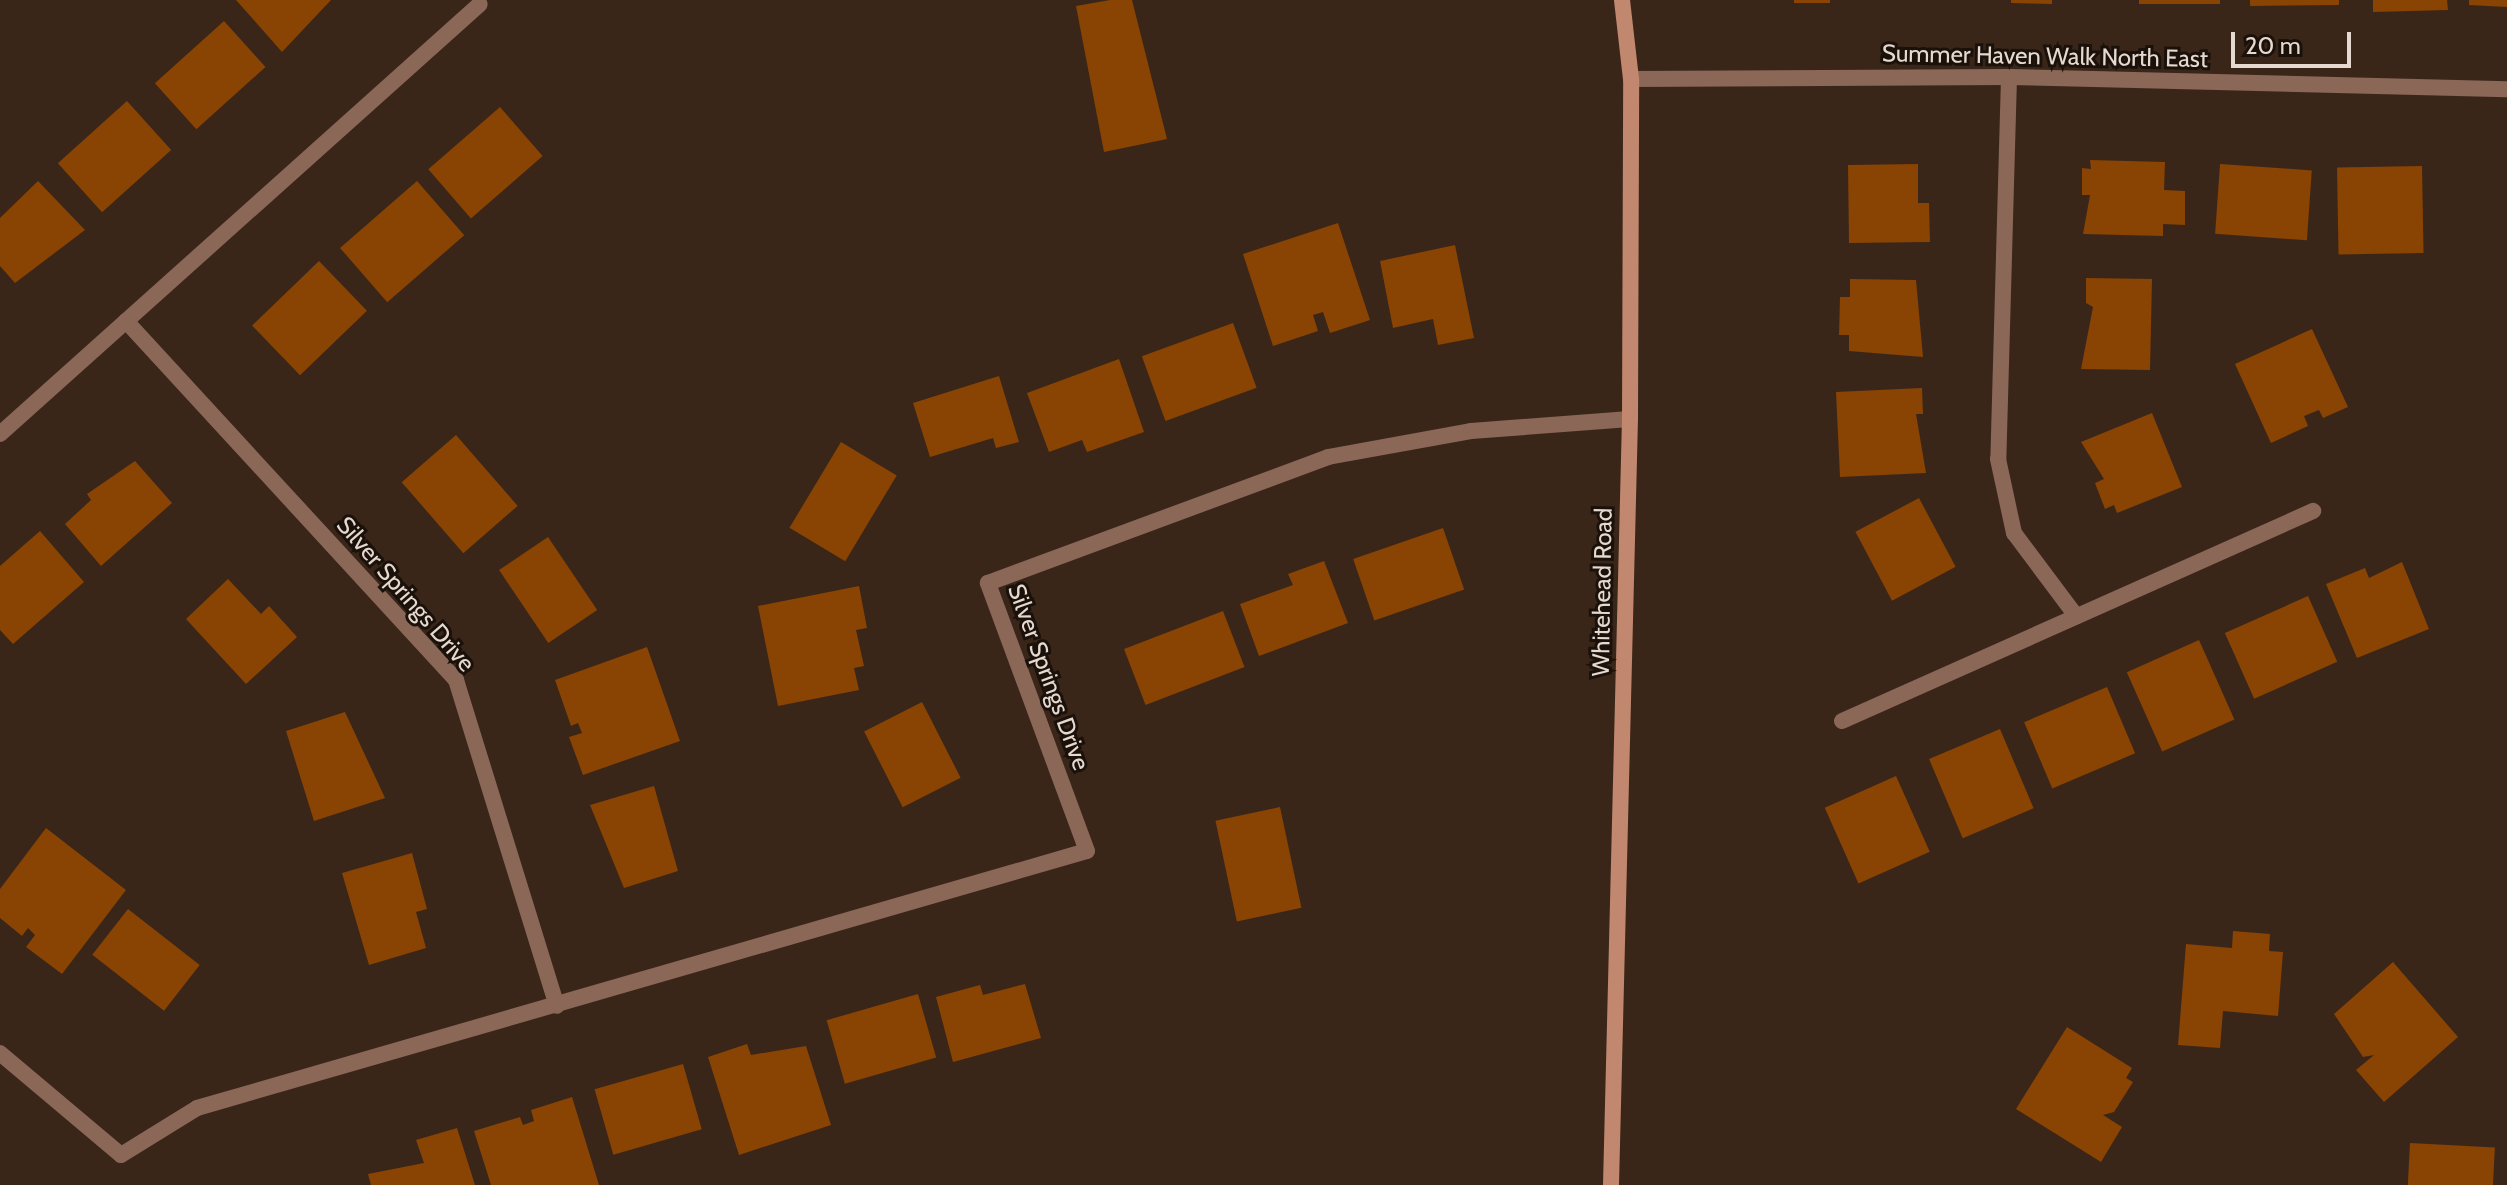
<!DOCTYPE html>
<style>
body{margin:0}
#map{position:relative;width:2507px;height:1185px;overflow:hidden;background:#3a2619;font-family:Cabin,sans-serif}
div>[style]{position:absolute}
.building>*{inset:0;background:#894303;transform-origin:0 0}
.street>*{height:16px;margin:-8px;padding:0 8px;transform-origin:8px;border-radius:8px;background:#8b6758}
.secondary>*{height:16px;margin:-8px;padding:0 8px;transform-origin:8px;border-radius:8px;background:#c1886f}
span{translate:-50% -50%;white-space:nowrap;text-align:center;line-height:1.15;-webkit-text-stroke:6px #1a110b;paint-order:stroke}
.street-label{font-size:24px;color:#e6d9d0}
.scale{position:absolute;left:2231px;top:32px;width:120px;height:36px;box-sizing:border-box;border:4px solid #e6d9d0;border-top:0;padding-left:10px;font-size:24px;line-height:28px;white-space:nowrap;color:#e6d9d0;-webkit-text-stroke:6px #1a110b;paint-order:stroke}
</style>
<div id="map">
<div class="building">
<div style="clip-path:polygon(236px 0,331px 0,282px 52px)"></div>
<div style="clip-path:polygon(1110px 0,1132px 0,1167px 139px,1104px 152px,1076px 6px)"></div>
<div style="left:1794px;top:0;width:36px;height:3px"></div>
<div style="clip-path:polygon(2011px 0,2052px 0,2052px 4px,2011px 3px)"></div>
<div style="left:2139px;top:0;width:81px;height:4px"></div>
<div style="clip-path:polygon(2250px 0,2339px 0,2339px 5px,2250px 6px)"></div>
<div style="clip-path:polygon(2373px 0,2447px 0,2448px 10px,2373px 12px)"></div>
<div style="clip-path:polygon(2469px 0,2507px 0,2507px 7px,2469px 5px)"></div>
<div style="left:224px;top:21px;width:62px;height:93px;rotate:48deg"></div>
<div style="left:127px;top:101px;width:66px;height:93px;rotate:48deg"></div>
<div style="left:500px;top:107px;width:65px;height:95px;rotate:49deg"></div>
<div style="clip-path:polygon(2090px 160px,2165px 162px,2164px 190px,2185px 191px,2185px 225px,2163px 224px,2163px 236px,2083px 234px,2090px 195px,2082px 195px,2082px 168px,2091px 169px)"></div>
<div style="clip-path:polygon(1918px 164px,1918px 203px,1929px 203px,1930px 242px,1849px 243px,1848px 165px)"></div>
<div style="left:2220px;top:164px;width:92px;height:70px;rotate:4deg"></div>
<div style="left:2422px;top:166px;width:87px;height:85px;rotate:89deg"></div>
<div style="clip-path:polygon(38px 181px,85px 230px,15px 283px,0 266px,0 218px)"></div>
<div style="left:417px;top:181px;width:72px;height:102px;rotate:49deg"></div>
<div style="clip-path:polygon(1338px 223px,1370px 320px,1330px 333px,1323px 312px,1313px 315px,1318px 331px,1273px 346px,1243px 254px)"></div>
<div style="clip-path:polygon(1455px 245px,1474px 338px,1438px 345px,1433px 319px,1393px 328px,1380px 261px)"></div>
<div style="left:319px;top:261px;width:69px;height:93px;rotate:46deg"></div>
<div style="clip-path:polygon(2086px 278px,2152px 279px,2150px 370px,2081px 369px,2093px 307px,2086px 303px)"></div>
<div style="clip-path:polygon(1850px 279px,1916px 280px,1923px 357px,1849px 351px,1849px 335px,1839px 335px,1840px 297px,1850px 297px)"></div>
<div style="left:1233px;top:323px;width:69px;height:97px;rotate:70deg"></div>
<div style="clip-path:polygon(2312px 329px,2348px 407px,2323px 418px,2319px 410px,2304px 416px,2308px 426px,2271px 443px,2235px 364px)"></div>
<div style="clip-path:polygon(1119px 359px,1144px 432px,1087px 452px,1082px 440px,1049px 452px,1027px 393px)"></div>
<div style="clip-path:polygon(999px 376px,1019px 442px,996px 448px,993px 438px,930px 457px,913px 403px)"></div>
<div style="clip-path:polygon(1922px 388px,1923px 414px,1916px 414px,1926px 473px,1840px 477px,1836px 392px)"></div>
<div style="clip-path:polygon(2152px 413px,2182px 487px,2117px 513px,2114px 505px,2105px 509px,2095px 483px,2104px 479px,2081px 442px)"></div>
<div style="left:456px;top:435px;width:94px;height:72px;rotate:49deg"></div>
<div style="left:841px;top:442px;width:65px;height:100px;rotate:31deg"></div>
<div style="clip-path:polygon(135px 461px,172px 503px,101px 566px,65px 524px,91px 500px,87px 494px)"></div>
<div style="left:1919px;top:498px;width:78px;height:72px;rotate:62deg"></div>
<div style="left:1443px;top:528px;width:65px;height:95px;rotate:71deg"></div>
<div style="clip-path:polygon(40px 531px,84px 582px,13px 644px,0 630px,0 566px)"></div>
<div style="left:548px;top:537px;width:88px;height:59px;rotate:56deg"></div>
<div style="clip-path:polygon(1324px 561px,1348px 623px,1259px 656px,1240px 604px,1293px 585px,1288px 574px)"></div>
<div style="clip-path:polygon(2402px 562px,2429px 629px,2357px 658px,2326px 584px,2365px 568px,2369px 578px)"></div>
<div style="clip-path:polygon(228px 579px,261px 614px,269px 606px,297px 637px,246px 684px,186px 619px)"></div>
<div style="clip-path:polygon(859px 586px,867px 628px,856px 630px,864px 666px,854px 668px,859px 690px,778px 706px,758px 606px)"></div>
<div style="left:2308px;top:596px;width:72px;height:91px;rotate:66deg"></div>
<div style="left:1223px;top:611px;width:60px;height:106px;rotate:69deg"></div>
<div style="left:2199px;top:640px;width:87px;height:79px;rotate:66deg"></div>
<div style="clip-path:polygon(647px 647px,680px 741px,583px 775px,569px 737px,582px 733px,578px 723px,571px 726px,555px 680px)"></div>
<div style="left:2107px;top:687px;width:72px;height:90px;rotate:67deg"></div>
<div style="left:922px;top:702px;width:85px;height:65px;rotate:63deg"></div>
<div style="clip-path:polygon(345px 712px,385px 798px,314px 821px,286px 731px)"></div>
<div style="left:2000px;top:729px;width:86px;height:77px;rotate:67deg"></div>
<div style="left:1896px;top:776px;width:83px;height:78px;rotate:66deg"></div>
<div style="clip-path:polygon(654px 786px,678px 871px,624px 888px,590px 805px)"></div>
<div style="left:1280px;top:807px;width:103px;height:66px;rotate:78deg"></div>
<div style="clip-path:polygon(46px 828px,126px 890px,62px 974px,26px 947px,35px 935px,28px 928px,22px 936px,0 918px,0 889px)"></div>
<div style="clip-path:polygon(412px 853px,427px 909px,416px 912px,426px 948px,369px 965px,342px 873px)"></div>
<div style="left:128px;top:909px;width:91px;height:58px;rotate:38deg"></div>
<div style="clip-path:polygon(2233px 931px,2270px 934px,2269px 951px,2283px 952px,2278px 1016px,2223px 1011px,2220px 1048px,2178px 1045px,2186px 944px,2232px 948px)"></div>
<div style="clip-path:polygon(2393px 962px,2458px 1037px,2384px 1102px,2356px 1070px,2374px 1055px,2363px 1057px,2334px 1014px)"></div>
<div style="clip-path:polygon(1025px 984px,1041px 1038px,953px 1062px,936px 997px,980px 985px,983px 995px)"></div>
<div style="left:918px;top:994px;width:66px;height:95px;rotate:74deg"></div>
<div style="clip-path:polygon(2067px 1027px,2132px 1068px,2126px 1078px,2133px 1082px,2114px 1112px,2103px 1115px,2122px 1127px,2101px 1162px,2016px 1109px)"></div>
<div style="clip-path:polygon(747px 1044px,751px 1055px,806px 1046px,831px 1125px,739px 1155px,708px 1057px)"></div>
<div style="left:683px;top:1064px;width:68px;height:92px;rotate:74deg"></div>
<div style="clip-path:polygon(572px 1097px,599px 1185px,491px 1185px,474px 1131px,520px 1117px,523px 1125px,534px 1121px,531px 1110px)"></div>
<div style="clip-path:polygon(457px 1128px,475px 1185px,371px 1185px,368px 1174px,424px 1163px,416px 1140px)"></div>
<div style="left:2410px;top:1143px;width:85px;height:42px;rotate:3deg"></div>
</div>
<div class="street">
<div style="left:2009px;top:77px;width:382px;rotate:91.6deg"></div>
<div style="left:1998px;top:459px;width:76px;rotate:77.8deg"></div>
<div style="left:2014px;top:533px;width:104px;rotate:53.2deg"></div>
<div style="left:1631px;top:79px;width:378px;rotate:-0.3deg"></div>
<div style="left:2009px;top:77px;width:498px;rotate:1.4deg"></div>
<div style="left:126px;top:321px;width:488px;rotate:47.4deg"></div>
<div style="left:456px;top:680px;width:341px;rotate:72.8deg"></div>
<div style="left:0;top:434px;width:644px;rotate:-41.86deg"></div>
<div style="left:1842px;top:721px;width:516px;rotate:-24.03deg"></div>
<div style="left:0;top:1053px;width:158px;rotate:40.1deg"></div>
<div style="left:121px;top:1155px;width:89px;rotate:-31.7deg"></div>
<div style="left:197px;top:1108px;width:926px;rotate:-16.11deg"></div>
<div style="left:1087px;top:851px;width:286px;rotate:-110.3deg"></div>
<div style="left:988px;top:583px;width:363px;rotate:-20.3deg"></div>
<div style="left:1328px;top:457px;width:145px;rotate:-10.3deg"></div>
<div style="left:1471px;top:431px;width:159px;rotate:-4.3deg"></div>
</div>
<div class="secondary">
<div style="left:1611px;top:1185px;width:766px;rotate:-88.58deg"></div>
<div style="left:1630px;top:419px;width:340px;rotate:-89.8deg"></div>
<div style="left:1631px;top:79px;width:80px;rotate:-96.5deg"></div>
</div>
<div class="street-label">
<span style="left:2045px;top:56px;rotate:1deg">Summer Haven Walk North East</span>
<span style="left:1602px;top:592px;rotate:-89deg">Whitehead Road</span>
<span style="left:406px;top:594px;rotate:49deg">Silver Springs Drive</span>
<span style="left:1049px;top:677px;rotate:70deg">Silver Springs Drive</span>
</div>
<div class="scale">20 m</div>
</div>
